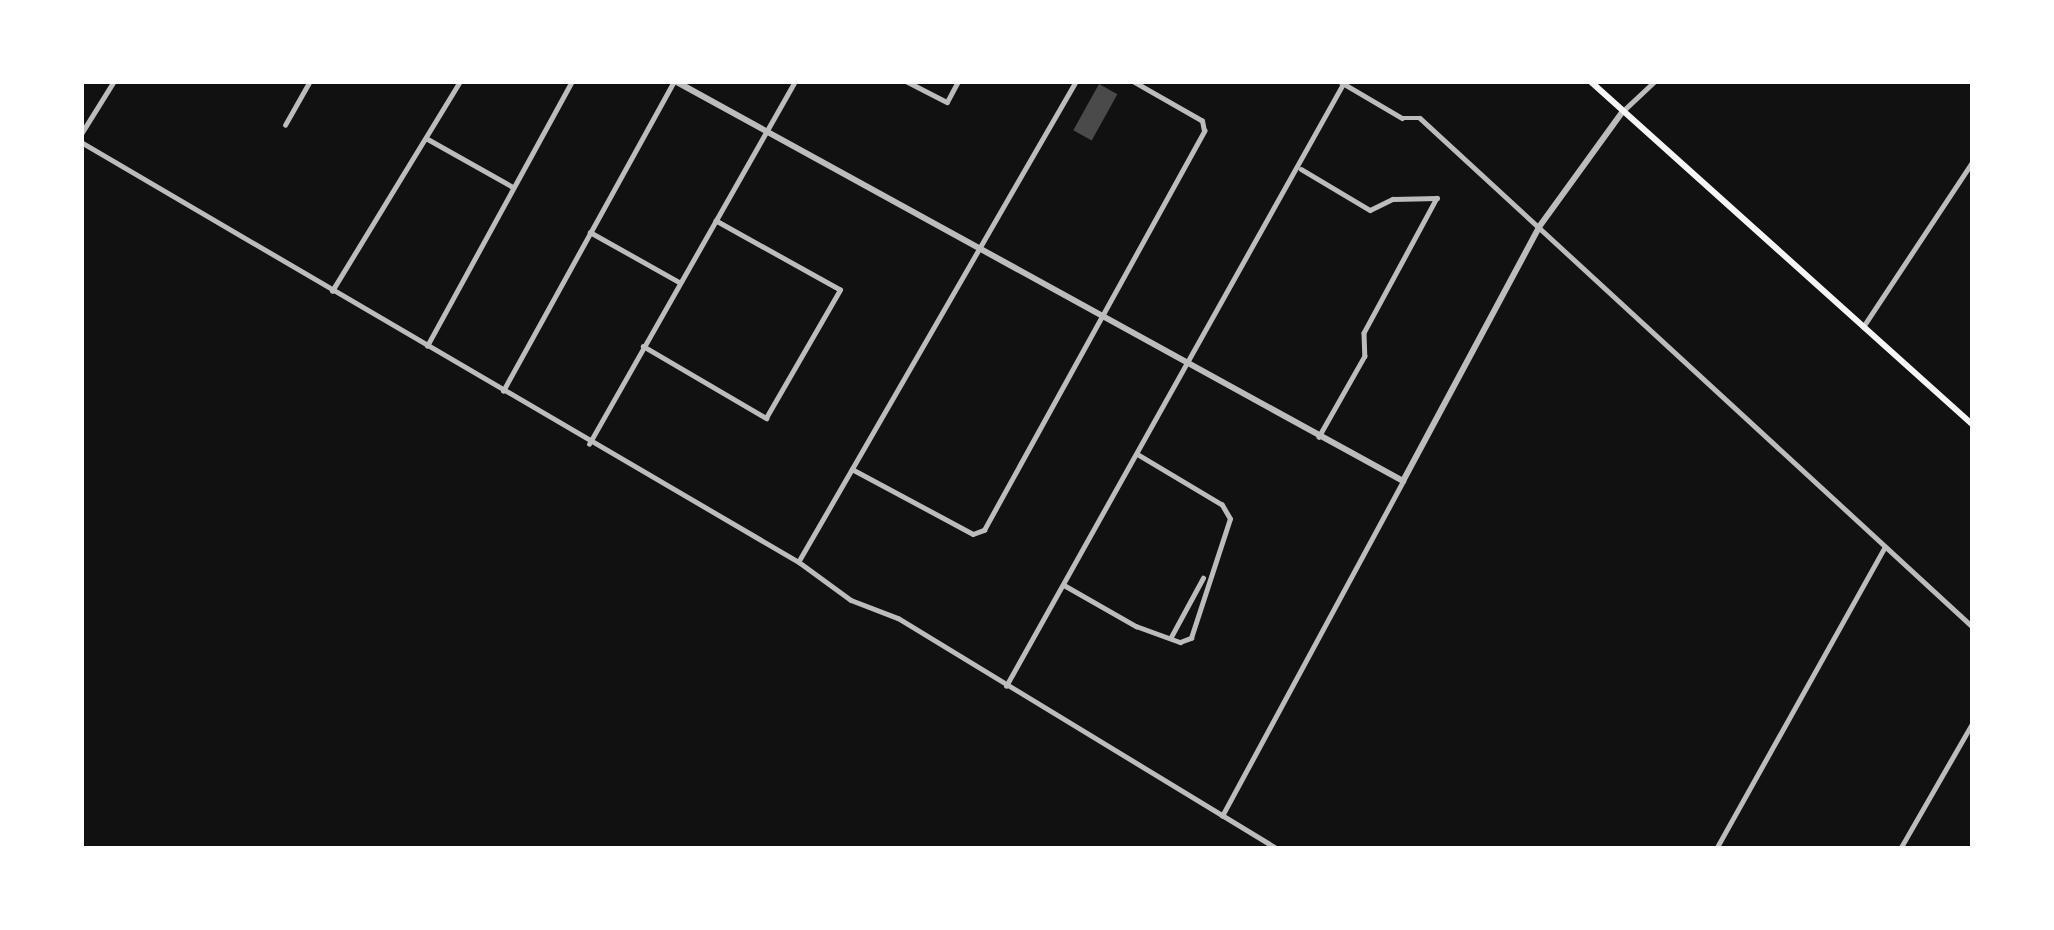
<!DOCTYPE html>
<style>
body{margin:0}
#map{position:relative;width:2054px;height:930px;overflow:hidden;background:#111;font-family:"Fira Sans Condensed",sans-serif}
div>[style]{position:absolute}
.building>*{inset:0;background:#4a4a4a;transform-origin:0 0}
.minor>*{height:4.5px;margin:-2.25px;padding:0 2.25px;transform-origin:2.25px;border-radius:2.25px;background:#bcbcbc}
.tertiary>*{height:6px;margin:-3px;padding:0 3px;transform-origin:3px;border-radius:3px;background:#bcbcbc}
.secondary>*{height:6px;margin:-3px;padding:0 3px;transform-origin:3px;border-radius:3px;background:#f5f5f5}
span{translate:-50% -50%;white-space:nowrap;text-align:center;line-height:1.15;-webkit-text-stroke:10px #fff;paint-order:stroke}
.frame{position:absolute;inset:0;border:84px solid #fff;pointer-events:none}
</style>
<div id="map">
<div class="building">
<div style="left:1099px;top:84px;width:21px;height:53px;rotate:29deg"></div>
</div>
<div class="minor">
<div style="left:906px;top:81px;width:46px;rotate:27.1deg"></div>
<div style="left:947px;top:102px;width:24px;rotate:-62deg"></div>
<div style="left:1339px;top:81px;width:73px;rotate:30.4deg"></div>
<div style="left:1402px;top:118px;width:18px"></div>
<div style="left:1420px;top:118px;width:752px;rotate:42.63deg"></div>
<div style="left:1623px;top:111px;width:44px;rotate:-43.2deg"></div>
<div style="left:285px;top:125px;width:51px;rotate:-60.4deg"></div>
<div style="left:81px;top:134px;width:62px;rotate:-58.1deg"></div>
<div style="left:426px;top:138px;width:100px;rotate:29.4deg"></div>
<div style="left:81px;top:142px;width:832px;rotate:30.33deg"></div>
<div style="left:799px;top:562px;width:64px;rotate:36.2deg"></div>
<div style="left:851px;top:600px;width:50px;rotate:21deg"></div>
<div style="left:898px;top:618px;width:445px;rotate:31.3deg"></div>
<div style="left:1301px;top:169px;width:80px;rotate:30.7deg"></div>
<div style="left:1370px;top:210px;width:25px;rotate:-26deg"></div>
<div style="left:1393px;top:199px;width:44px;rotate:-1.3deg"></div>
<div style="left:1437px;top:198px;width:153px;rotate:118.4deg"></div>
<div style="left:1364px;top:333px;width:23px;rotate:88deg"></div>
<div style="left:1365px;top:356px;width:93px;rotate:119.6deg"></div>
<div style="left:590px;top:232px;width:102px;rotate:29.3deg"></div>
<div style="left:332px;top:291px;width:246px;rotate:-58.6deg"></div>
<div style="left:1863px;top:327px;width:199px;rotate:-56.5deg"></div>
<div style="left:427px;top:346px;width:302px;rotate:-61.3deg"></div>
<div style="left:643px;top:346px;width:143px;rotate:30.3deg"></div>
<div style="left:766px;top:418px;width:148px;rotate:-60deg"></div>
<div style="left:840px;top:290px;width:142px;rotate:-150.9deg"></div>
<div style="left:503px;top:391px;width:354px;rotate:-61.1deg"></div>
<div style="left:589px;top:444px;width:417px;rotate:-60.4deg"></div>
<div style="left:852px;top:469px;width:137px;rotate:28.2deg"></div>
<div style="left:973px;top:534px;width:12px;rotate:-20deg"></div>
<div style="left:984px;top:530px;width:456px;rotate:-61.1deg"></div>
<div style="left:1204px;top:131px;width:10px;rotate:-101deg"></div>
<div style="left:1202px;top:121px;width:81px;rotate:-150.3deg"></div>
<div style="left:800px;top:559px;width:552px;rotate:-60deg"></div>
<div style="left:1064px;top:585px;width:83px;rotate:29.7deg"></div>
<div style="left:1136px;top:626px;width:47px;rotate:20deg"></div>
<div style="left:1180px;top:642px;width:12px;rotate:-20deg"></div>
<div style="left:1191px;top:638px;width:125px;rotate:-71.9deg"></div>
<div style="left:1230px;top:519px;width:16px;rotate:-120deg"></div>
<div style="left:1222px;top:505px;width:98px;rotate:-149.2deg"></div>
<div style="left:1171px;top:637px;width:67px;rotate:-61.5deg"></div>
<div style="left:1006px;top:686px;width:690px;rotate:-60.76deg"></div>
<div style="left:1222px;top:816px;width:379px;rotate:-61.6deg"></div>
<div style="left:1716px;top:849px;width:344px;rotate:-60.8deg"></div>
<div style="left:1900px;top:849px;width:146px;rotate:-60.1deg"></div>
</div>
<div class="tertiary">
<div style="left:675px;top:81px;width:831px;rotate:28.79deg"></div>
<div style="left:1403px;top:481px;width:288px;rotate:-61.8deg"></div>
<div style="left:1539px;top:227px;width:143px;rotate:-54.1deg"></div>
</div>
<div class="secondary">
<div style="left:1590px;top:81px;width:515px;rotate:41.93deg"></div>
</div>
<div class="frame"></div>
</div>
